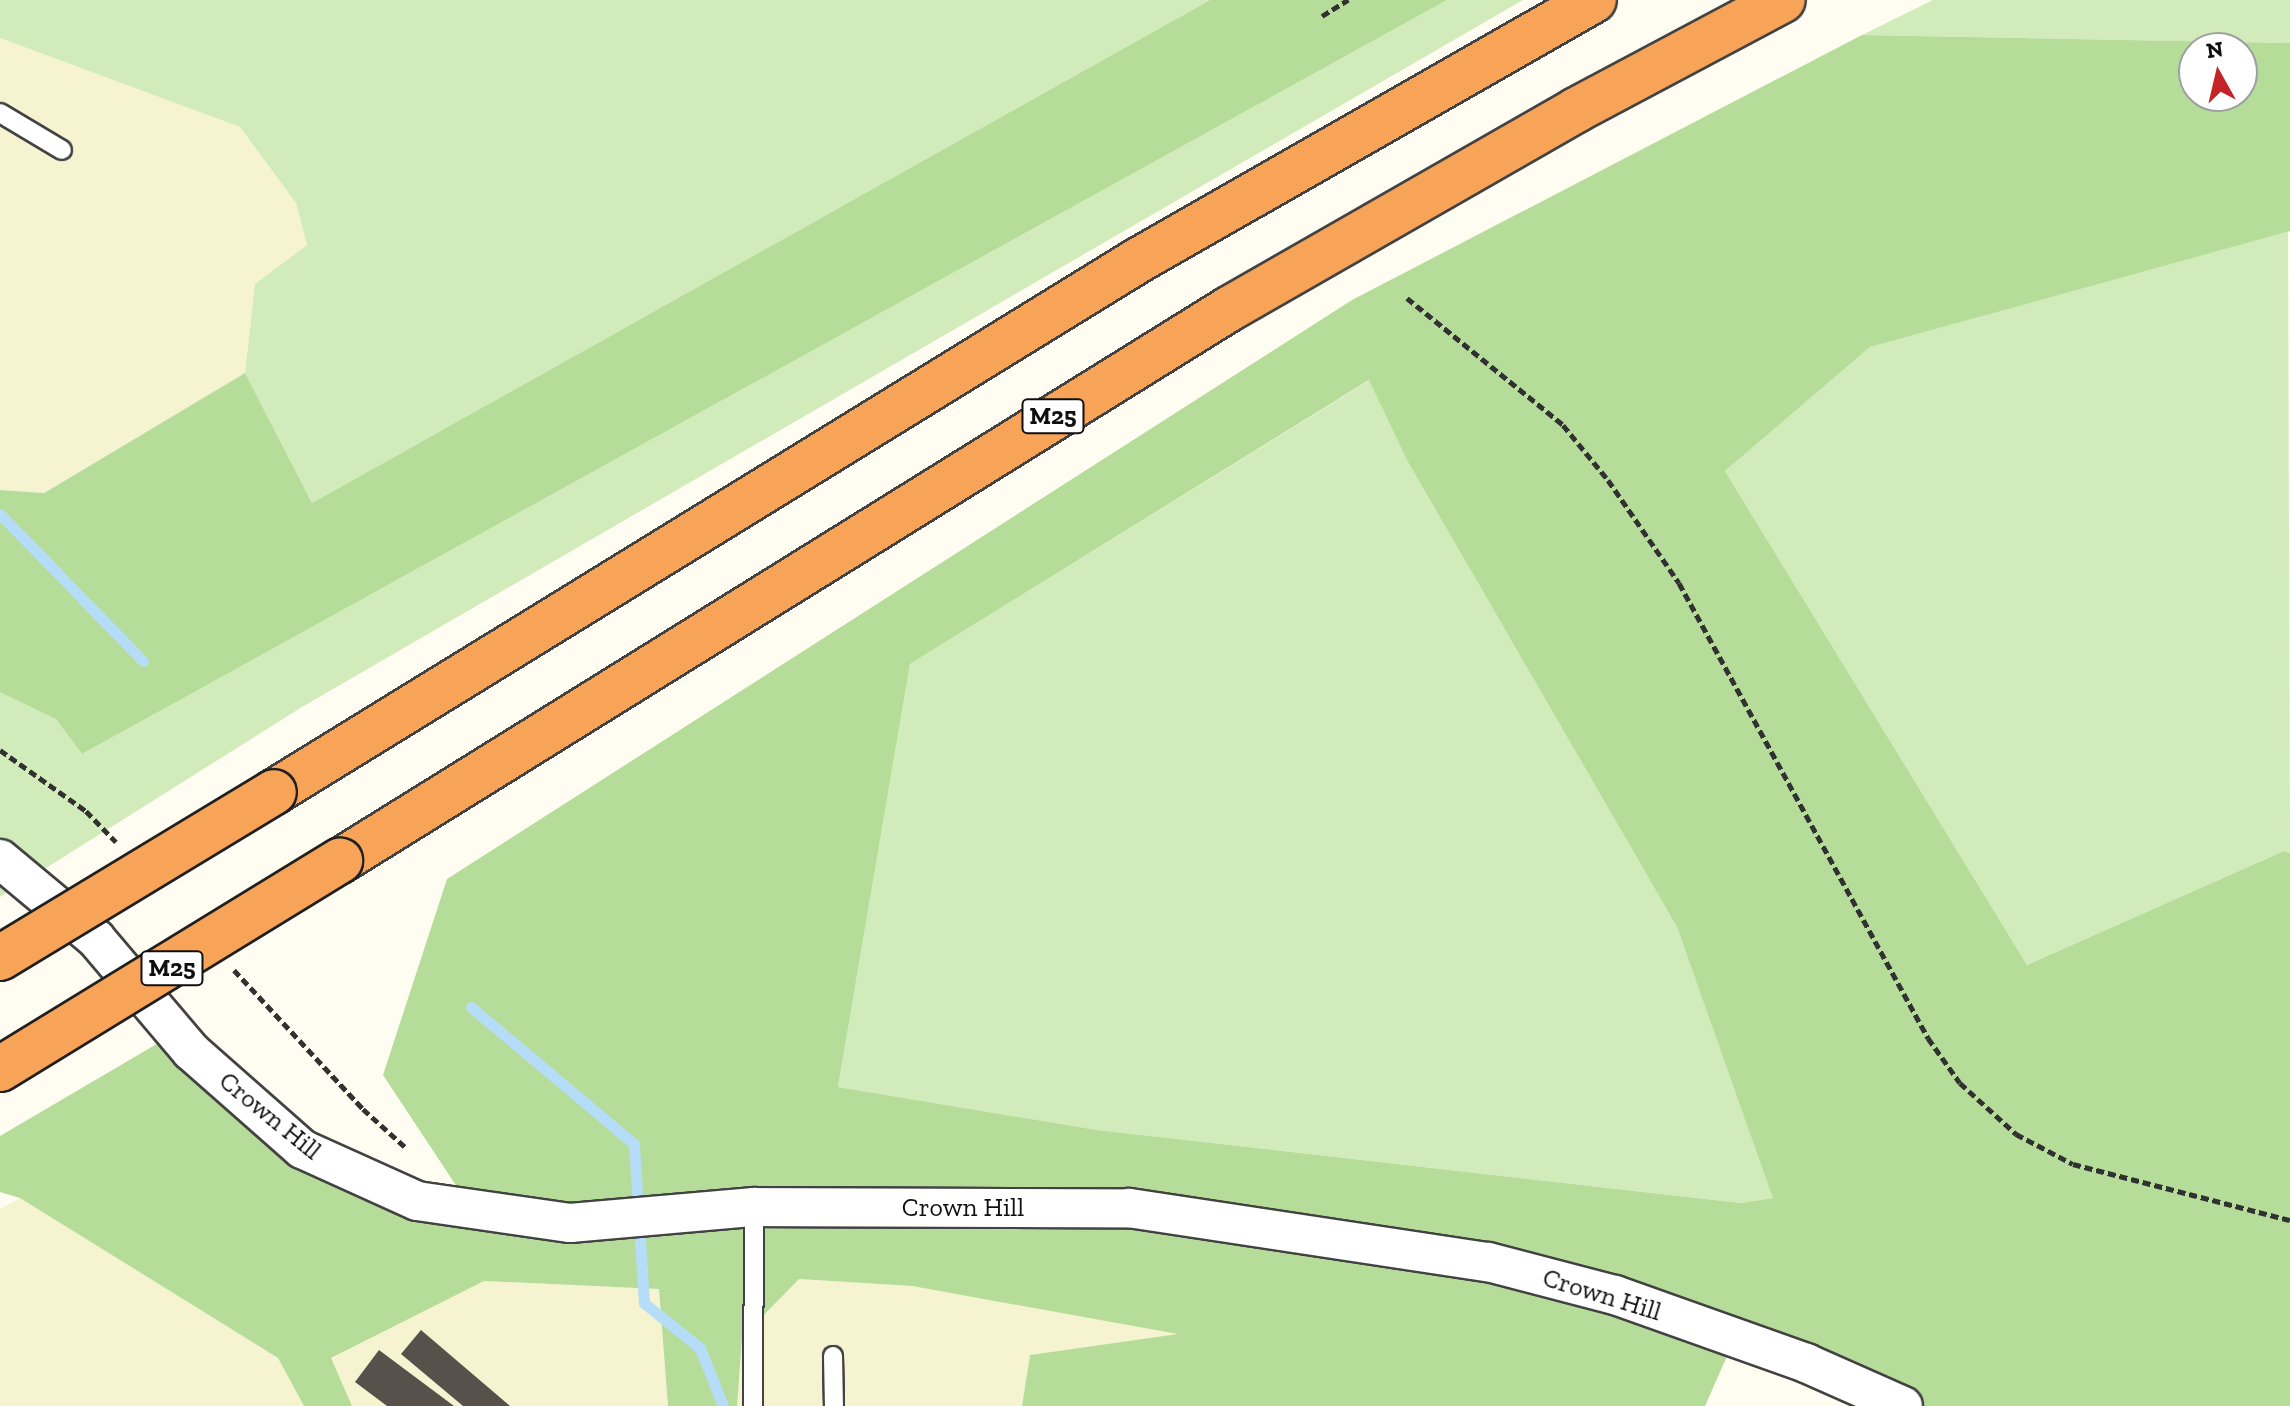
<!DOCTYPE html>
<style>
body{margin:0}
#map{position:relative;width:2290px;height:1406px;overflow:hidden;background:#fffdf2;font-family:"Zilla Slab",serif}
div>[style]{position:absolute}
.farmland>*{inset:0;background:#f6f3d1}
.green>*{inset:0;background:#d2ebba}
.forest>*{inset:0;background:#b6dc99}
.stream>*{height:11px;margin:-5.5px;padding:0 5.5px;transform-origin:5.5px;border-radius:5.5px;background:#b5ddf7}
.building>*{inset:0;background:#58514b}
.path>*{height:5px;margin-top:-2.5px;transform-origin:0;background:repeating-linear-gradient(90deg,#313131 0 8px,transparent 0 12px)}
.roads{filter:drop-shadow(2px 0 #424242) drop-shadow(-2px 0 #424242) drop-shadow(0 2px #424242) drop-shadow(0 -2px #424242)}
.service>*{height:18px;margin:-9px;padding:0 9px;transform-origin:9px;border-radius:9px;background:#fff}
.minor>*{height:38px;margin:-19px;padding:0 19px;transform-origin:19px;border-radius:19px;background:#fff}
.motorway>*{height:44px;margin:-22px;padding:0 22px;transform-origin:22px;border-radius:22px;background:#f7a458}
.bridges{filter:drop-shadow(2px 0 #202020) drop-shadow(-2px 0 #202020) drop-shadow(0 2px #202020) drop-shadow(0 -2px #202020)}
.motorway-bridge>*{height:44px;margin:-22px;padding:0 22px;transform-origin:22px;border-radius:22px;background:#f7a458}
span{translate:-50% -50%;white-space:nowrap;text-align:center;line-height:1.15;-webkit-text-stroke:8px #fff;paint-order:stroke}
.shield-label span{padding:2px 6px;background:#fff;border:2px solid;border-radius:6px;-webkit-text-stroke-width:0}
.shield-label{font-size:24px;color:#0f0f0f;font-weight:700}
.street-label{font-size:26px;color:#0f0f0f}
.north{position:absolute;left:2178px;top:32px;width:80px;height:80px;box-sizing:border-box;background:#fff;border:2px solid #9f9f9f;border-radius:50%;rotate:352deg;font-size:22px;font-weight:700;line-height:32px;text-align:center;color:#0f0f0f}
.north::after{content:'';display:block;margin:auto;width:28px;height:36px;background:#c32428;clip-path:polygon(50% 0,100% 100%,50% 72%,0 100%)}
</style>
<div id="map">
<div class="farmland">
<div style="clip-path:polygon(0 38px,240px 127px,296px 203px,307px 245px,255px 284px,245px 373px,43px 493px,0 490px)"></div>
<div style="clip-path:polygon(20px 1198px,278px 1358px,304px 1406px,0 1406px,0 1209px)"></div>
<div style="clip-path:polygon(799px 1279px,912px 1286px,1182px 1334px,1030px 1355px,1022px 1406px,737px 1406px,739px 1328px)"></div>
<div style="clip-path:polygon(484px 1281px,659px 1289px,668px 1406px,352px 1406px,330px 1359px)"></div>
</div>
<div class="green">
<div style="clip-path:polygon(0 0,1210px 0,312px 503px,245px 373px,255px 284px,307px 245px,296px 203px,240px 127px,0 38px)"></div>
<div style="clip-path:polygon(1447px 0,1523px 0,302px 707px,0 897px,0 531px,56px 719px,82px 754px)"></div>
<div style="clip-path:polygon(1933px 0,2290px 0,2290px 43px,1862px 35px)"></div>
<div style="clip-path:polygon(2288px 230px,2290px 853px,2284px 851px,2027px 965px,1725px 471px,1870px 347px)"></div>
<div style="clip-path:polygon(1370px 380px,1408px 462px,1677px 927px,1774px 1198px,1741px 1203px,1097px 1130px,838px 1087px,910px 664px)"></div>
</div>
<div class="forest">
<div style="clip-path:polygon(1210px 0,1447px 0,82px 754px,56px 719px,0 692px,0 490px,44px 493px,245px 373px,312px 503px)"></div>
<div style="clip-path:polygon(evenodd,1862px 35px,2290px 43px,2290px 231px,1870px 347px,1725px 471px,2027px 965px,2284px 851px,2290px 853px,2290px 1406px,1888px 1406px,1735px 1338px,1705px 1406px,1022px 1406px,1030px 1355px,1178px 1334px,912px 1286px,799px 1279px,742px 1337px,737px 1406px,668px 1406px,659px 1289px,484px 1281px,331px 1358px,352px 1406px,304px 1406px,278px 1358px,20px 1198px,0 1192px,0 1136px,172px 1035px,321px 1174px,461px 1193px,383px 1075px,447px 879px,1352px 300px,1862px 35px,2194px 48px,2242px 48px,2242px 96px,2194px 96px,2194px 48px,1862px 35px,1369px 380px,1408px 462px,1677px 927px,1773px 1198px,1741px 1203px,1097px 1130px,838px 1087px,910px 664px,1369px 380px)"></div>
</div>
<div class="stream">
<div style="left:0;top:514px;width:205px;rotate:45.8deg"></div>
<div style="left:471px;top:1007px;width:213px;rotate:40deg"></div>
<div style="left:634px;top:1144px;width:159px;rotate:86.4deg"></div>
<div style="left:644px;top:1303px;width:72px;rotate:38.8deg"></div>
<div style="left:700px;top:1348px;width:62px;rotate:68.4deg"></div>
</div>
<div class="building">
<div style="clip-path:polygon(421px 1330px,510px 1406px,463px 1406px,401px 1354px)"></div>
<div style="clip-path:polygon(379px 1350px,454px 1406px,387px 1406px,355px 1382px)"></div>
</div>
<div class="path">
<div style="left:1322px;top:16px;width:31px;rotate:-32deg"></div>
<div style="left:1407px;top:298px;width:201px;rotate:39.1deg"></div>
<div style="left:1563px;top:425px;width:71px;rotate:50.7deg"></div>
<div style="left:1608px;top:480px;width:125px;rotate:55.4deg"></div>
<div style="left:1679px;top:583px;width:519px;rotate:61.31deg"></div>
<div style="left:1928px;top:1038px;width:55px;rotate:54.6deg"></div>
<div style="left:1960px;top:1083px;width:76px;rotate:42.3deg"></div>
<div style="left:2016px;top:1134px;width:64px;rotate:27.8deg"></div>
<div style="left:2073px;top:1164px;width:224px;rotate:14.5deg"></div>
<div style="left:0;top:750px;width:105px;rotate:35.3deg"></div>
<div style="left:86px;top:811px;width:43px;rotate:45.9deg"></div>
<div style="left:234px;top:970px;width:190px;rotate:47.1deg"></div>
<div style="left:363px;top:1109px;width:57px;rotate:42.1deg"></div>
</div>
<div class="roads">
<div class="service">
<div style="left:0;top:113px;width:72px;rotate:30.8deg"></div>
<div style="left:833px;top:1356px;width:50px;rotate:88.9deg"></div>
<div style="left:753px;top:1406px;width:199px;rotate:-89.7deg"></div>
</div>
<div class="minor">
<div style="left:0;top:859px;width:125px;rotate:39.8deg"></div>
<div style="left:96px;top:939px;width:147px;rotate:49.7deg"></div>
<div style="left:191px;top:1051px;width:148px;rotate:41.4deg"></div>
<div style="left:302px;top:1149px;width:126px;rotate:24.3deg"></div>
<div style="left:417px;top:1201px;width:155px;rotate:8.2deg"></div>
<div style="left:570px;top:1223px;width:185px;rotate:-5deg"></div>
<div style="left:754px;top:1207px;width:375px;rotate:0.2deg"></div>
<div style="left:1129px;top:1208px;width:363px;rotate:8.6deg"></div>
<div style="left:1488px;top:1262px;width:131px;rotate:14.6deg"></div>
<div style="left:1615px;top:1295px;width:203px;rotate:19.6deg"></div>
<div style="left:1806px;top:1363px;width:106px;rotate:23.9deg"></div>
</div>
<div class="motorway">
<div style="left:274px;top:792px;width:1013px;rotate:-31.6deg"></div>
<div style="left:1137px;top:261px;width:526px;rotate:-29.73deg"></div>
<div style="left:340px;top:861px;width:1046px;rotate:-31.84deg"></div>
<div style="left:1229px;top:309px;width:400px;rotate:-29.8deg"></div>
<div style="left:1576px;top:110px;width:234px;rotate:-28deg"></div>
</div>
</div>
<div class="bridges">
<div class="motorway-bridge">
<div style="left:0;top:958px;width:320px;rotate:-31.2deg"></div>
<div style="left:0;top:1069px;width:399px;rotate:-31.5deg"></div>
</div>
</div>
<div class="shield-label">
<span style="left:1053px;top:416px">M25</span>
<span style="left:172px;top:968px">M25</span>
</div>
<div class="street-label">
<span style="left:270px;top:1116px;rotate:39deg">Crown Hill</span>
<span style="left:963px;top:1208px">Crown Hill</span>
<span style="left:1602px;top:1295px;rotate:17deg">Crown Hill</span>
</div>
<div class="north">N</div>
</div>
